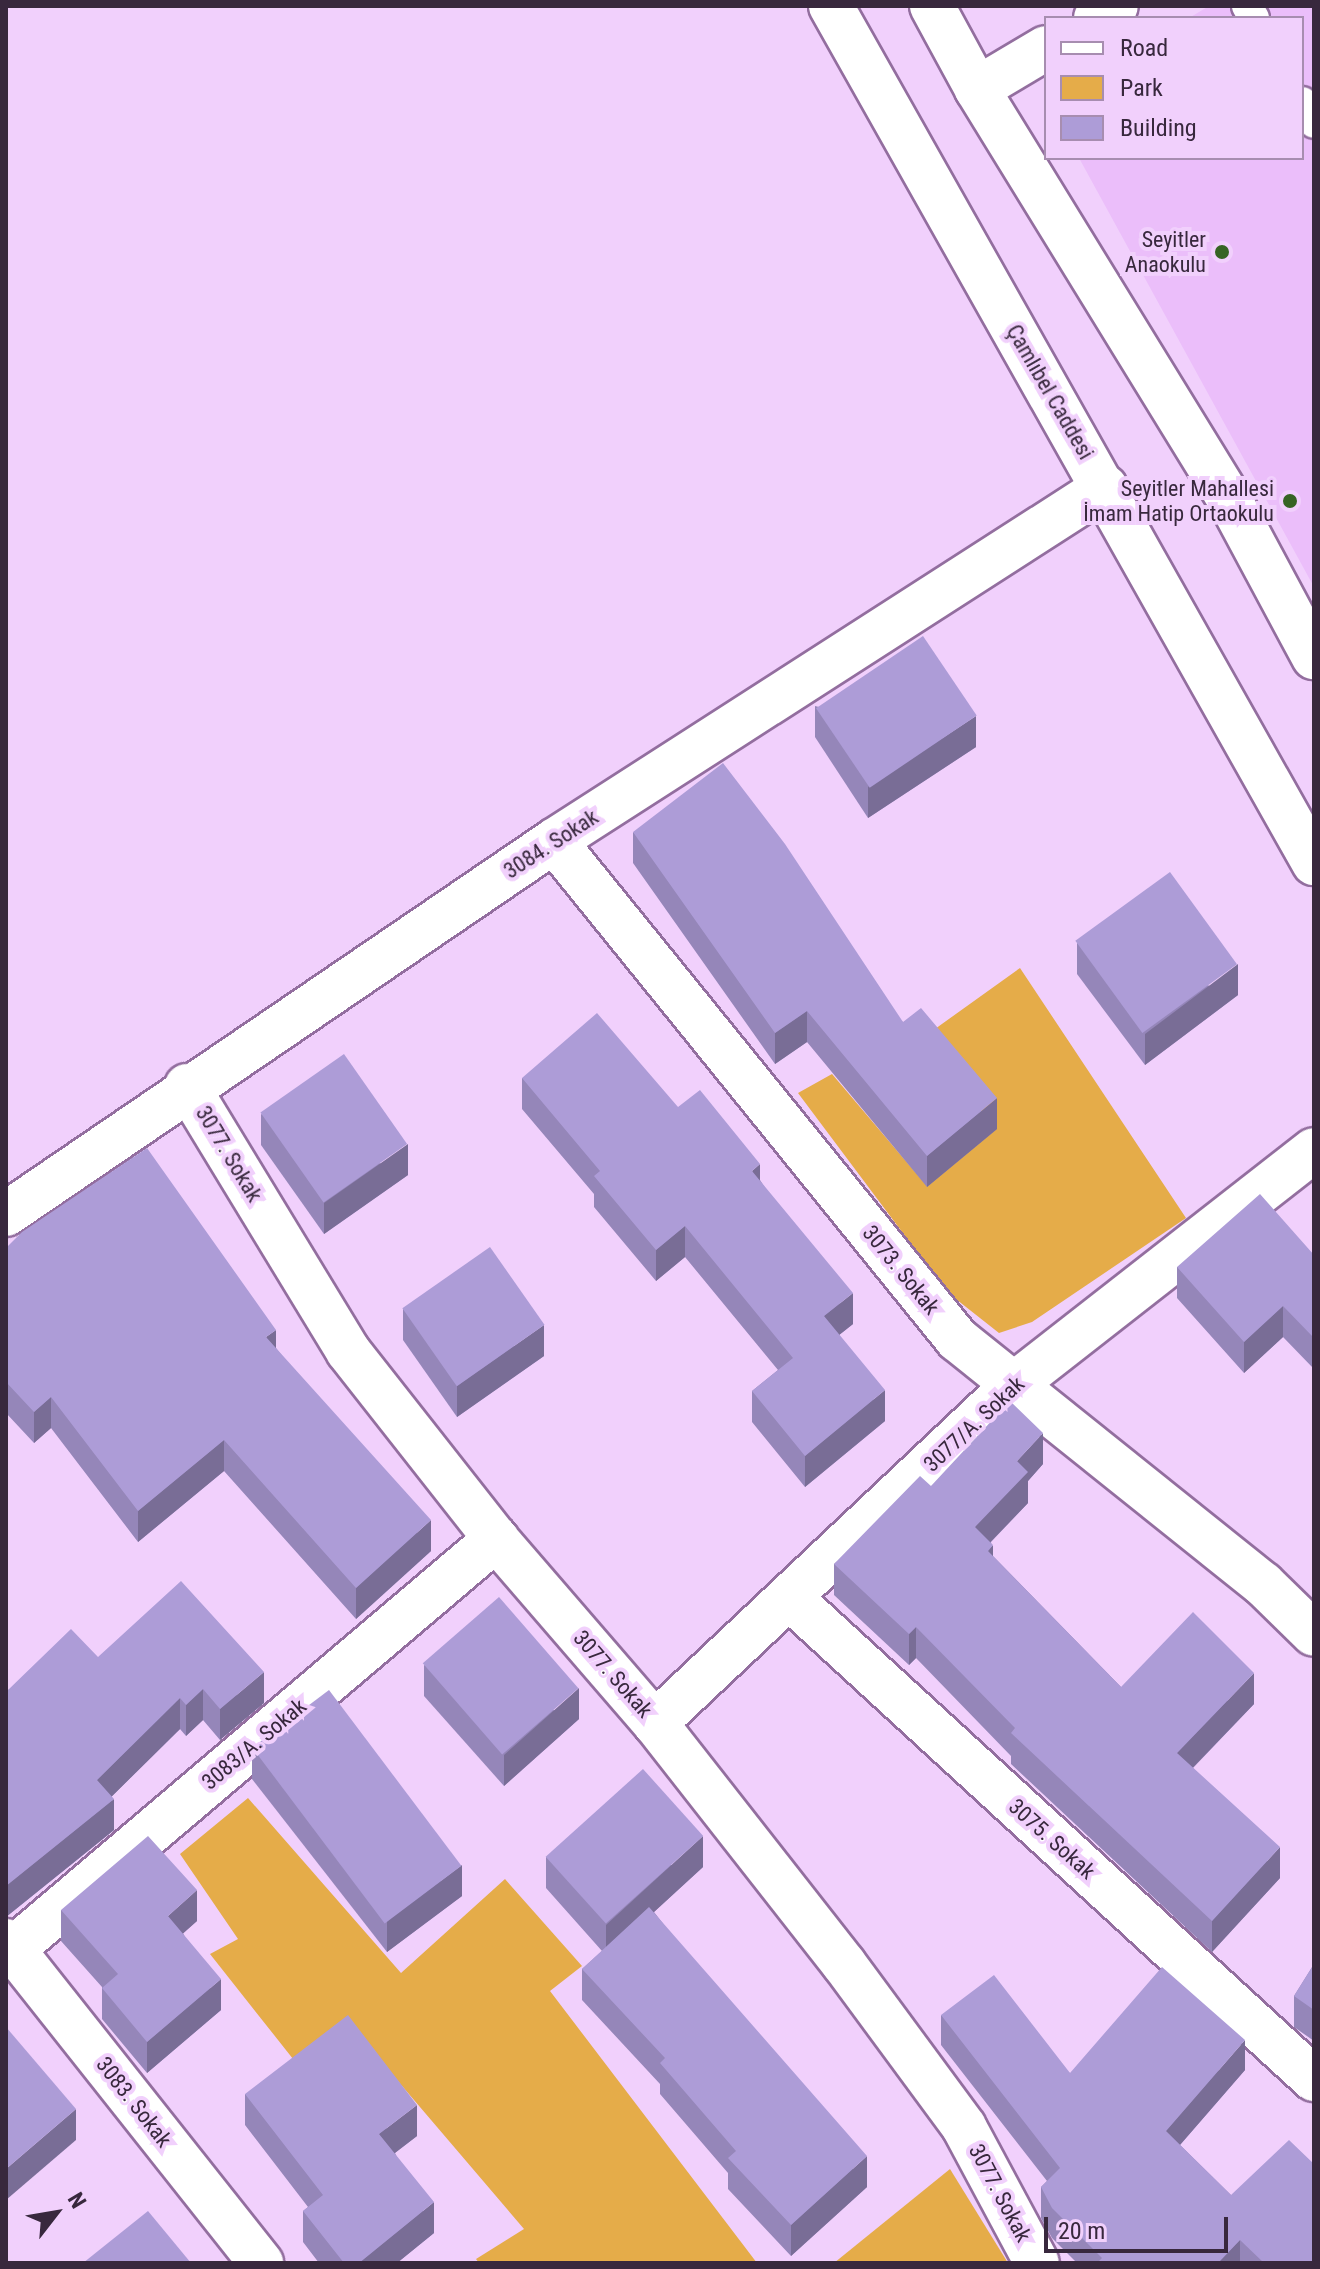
<!DOCTYPE html>
<meta charset="utf-8">
<style>
body{margin:0}
#map{position:relative;width:1320px;height:2269px;overflow:hidden;background:#f1d0fc;font-family:"Roboto Condensed",sans-serif}
div>[style]{position:absolute}
.built>*{inset:0;background:#ebbefa}
.green>*{inset:0;background:#e5ac49}
.roads{filter:drop-shadow(2px 0 #936e9f) drop-shadow(-2px 0 #936e9f) drop-shadow(0 2px #936e9f) drop-shadow(0 -2px #936e9f)}
.lane>*{height:30px;margin:-15px;padding:0 15px;transform-origin:15px;border-radius:15px;background:#fff}
.street>*{height:44px;margin:-22px;padding:0 22px;transform-origin:22px;border-radius:22px;background:#fff}
.secondary>*{height:44px;margin:-22px;padding:0 22px;transform-origin:22px;border-radius:22px;background:#fff}
.wall>*{inset:0;background:#9586b9}
.shaded-wall>*{inset:0;background:#796d96}
.building>*{inset:0;background:#ad9cd7;transform-origin:0 0}
.dots>*{width:22px;height:22px;translate:-50% -50%;box-sizing:border-box;border:4px solid #f1d0fc;border-radius:50%}
span{translate:-50% -50%;white-space:nowrap;text-align:center;line-height:1.15;-webkit-text-stroke:8px #f1d0fc;paint-order:stroke}
.poi-label{font-size:22px;color:#38283d}
.right{translate:-100% -50%;text-align:right}
.street-label{font-size:22px;color:#38283d}
.frame{position:absolute;inset:0;border:8px solid #38283d;pointer-events:none}
.legend{position:absolute;left:1044px;top:16px;width:260px;height:144px;box-sizing:border-box;background:#f1d0fc;border:2px solid #a78db0;margin:0;padding:10px 14px;list-style:none;font-size:24px;color:#38283d}
.legend li{display:flex;align-items:center;gap:16px;height:40px}
.legend b{width:40px;border:2px solid #a78db0}
.north{position:absolute;left:16px;top:2173px;width:80px;height:80px;-webkit-text-stroke:6px #f1d0fc;paint-order:stroke;rotate:59deg;font-size:22px;font-weight:700;line-height:32px;text-align:center;color:#38283d}
.north::after{content:'';display:block;margin:auto;width:28px;height:36px;background:#38283d;clip-path:polygon(50% 0,100% 100%,50% 72%,0 100%)}
.scale{position:absolute;left:1044px;top:2217px;width:184px;height:36px;box-sizing:border-box;border:4px solid #38283d;border-top:0;padding-left:10px;font-size:24px;line-height:28px;white-space:nowrap;color:#38283d;-webkit-text-stroke:6px #f1d0fc;paint-order:stroke}
</style>
<div id="map">
<div class="built">
<div style="clip-path:polygon(1209px 6px,1314px 6px,1314px 587px,1079px 158px,1302px 158px,1302px 18px,1189px 18px)"></div>
</div>
<div class="green">
<div style="clip-path:polygon(1020px 968px,1186px 1218px,1032px 1322px,999px 1333px,947px 1292px,798px 1093px,832px 1074px,927px 1186px,921px 1039px)"></div>
<div style="clip-path:polygon(248px 1798px,401px 1973px,505px 1879px,582px 1966px,550px 1991px,757px 2263px,479px 2263px,476px 2259px,524px 2229px,350px 2025px,297px 2064px,210px 1954px,238px 1939px,180px 1854px)"></div>
<div style="clip-path:polygon(950px 2169px,1008px 2263px,834px 2263px)"></div>
</div>
<div class="roads">
<div class="lane">
<div style="left:1247px;top:6px;width:14px;rotate:60deg"></div>
<div style="left:1302px;top:102px;width:24px;rotate:60deg"></div>
</div>
<div class="street">
<div style="left:1096px;top:18px;width:23px;rotate:-31deg"></div>
<div style="left:977px;top:89px;width:80px;rotate:-30.7deg"></div>
<div style="left:554px;top:841px;width:641px;rotate:51.02deg"></div>
<div style="left:957px;top:1339px;width:392px;rotate:38.7deg"></div>
<div style="left:1263px;top:1584px;width:71px;rotate:44.4deg"></div>
<div style="left:187px;top:1086px;width:310px;rotate:58.7deg"></div>
<div style="left:348px;top:1351px;width:239px;rotate:51.8deg"></div>
<div style="left:496px;top:1539px;width:243px;rotate:49.2deg"></div>
<div style="left:655px;top:1723px;width:306px;rotate:51.9deg"></div>
<div style="left:844px;top:1964px;width:202px;rotate:53.6deg"></div>
<div style="left:964px;top:2127px;width:154px;rotate:61.8deg"></div>
<div style="left:6px;top:1214px;width:663px;rotate:-34.24deg"></div>
<div style="left:554px;top:841px;width:655px;rotate:-32.72deg"></div>
<div style="left:791px;top:1599px;width:710px;rotate:42.55deg"></div>
<div style="left:655px;top:1723px;width:491px;rotate:-43.3deg"></div>
<div style="left:1012px;top:1386px;width:383px;rotate:-38deg"></div>
<div style="left:6px;top:1941px;width:411px;rotate:51.6deg"></div>
<div style="left:13px;top:1949px;width:634px;rotate:-40.33deg"></div>
</div>
<div class="secondary">
<div style="left:831px;top:6px;width:984px;rotate:60.59deg"></div>
<div style="left:932px;top:6px;width:94px;rotate:61.5deg"></div>
<div style="left:977px;top:89px;width:477px;rotate:58.4deg"></div>
<div style="left:1227px;top:495px;width:184px;rotate:61.8deg"></div>
</div>
</div>
<div class="wall">
<div style="clip-path:polygon(815px 706px,976px 747px,868px 818px,815px 737px)"></div>
<div style="clip-path:polygon(633px 832px,903px 1022px,997px 1129px,927px 1187px,807px 1042px,775px 1064px,633px 863px)"></div>
<div style="clip-path:polygon(1077px 943px,1238px 995px,1145px 1065px,1077px 974px)"></div>
<div style="clip-path:polygon(522px 1078px,678px 1107px,760px 1180px,853px 1324px,839px 1335px,885px 1421px,805px 1487px,752px 1422px,752px 1391px,778px 1370px,685px 1257px,656px 1281px,594px 1207px,594px 1194px,522px 1109px)"></div>
<div style="clip-path:polygon(261px 1114px,408px 1175px,324px 1234px,261px 1145px)"></div>
<div style="clip-path:polygon(6px 1248px,276px 1348px,431px 1551px,356px 1619px,224px 1471px,138px 1542px,51px 1428px,34px 1443px,6px 1413px)"></div>
<div style="clip-path:polygon(1314px 1255px,1314px 1369px,1283px 1337px,1244px 1373px,1177px 1298px,1177px 1267px)"></div>
<div style="clip-path:polygon(403px 1309px,544px 1356px,457px 1417px,403px 1340px)"></div>
<div style="clip-path:polygon(1043px 1464px,1028px 1481px,1028px 1503px,991px 1542px,993px 1556px,1121px 1687px,1254px 1704px,1193px 1768px,1280px 1878px,1212px 1952px,1011px 1764px,1011px 1756px,916px 1658px,909px 1665px,834px 1595px,834px 1564px,931px 1486px)"></div>
<div style="clip-path:polygon(98px 1657px,264px 1703px,220px 1740px,203px 1720px,186px 1736px,180px 1729px,112px 1796px,114px 1830px,6px 1917px,6px 1687px,8px 1690px)"></div>
<div style="clip-path:polygon(424px 1665px,579px 1719px,504px 1786px,424px 1696px)"></div>
<div style="clip-path:polygon(252px 1748px,462px 1896px,387px 1952px,252px 1779px)"></div>
<div style="clip-path:polygon(546px 1857px,703px 1867px,654px 1912px,867px 2187px,791px 2256px,728px 2189px,728px 2173px,660px 2094px,660px 2084px,582px 2000px,582px 1969px,602px 1951px,546px 1888px)"></div>
<div style="clip-path:polygon(61px 1910px,197px 1921px,183px 1933px,221px 2010px,147px 2073px,102px 2019px,102px 1987px,61px 1941px)"></div>
<div style="clip-path:polygon(1314px 1964px,1314px 2041px,1294px 2027px,1294px 1996px)"></div>
<div style="clip-path:polygon(941px 2015px,1070px 2073px,1245px 2070px,1180px 2145px,1231px 2195px,1314px 2263px,1077px 2263px,1052px 2238px,1041px 2218px,1041px 2187px,1047px 2181px,941px 2045px)"></div>
<div style="clip-path:polygon(245px 2094px,417px 2136px,395px 2153px,434px 2233px,397px 2263px,319px 2263px,303px 2242px,303px 2211px,308px 2207px,245px 2125px)"></div>
</div>
<div class="shaded-wall">
<div style="clip-path:polygon(976px 716px,976px 747px,868px 818px,868px 787px)"></div>
<div style="clip-path:polygon(1238px 964px,1238px 995px,1145px 1065px,1145px 1034px)"></div>
<div style="clip-path:polygon(807px 1011px,807px 1042px,775px 1064px,775px 1033px)"></div>
<div style="clip-path:polygon(997px 1098px,997px 1129px,927px 1187px,927px 1156px)"></div>
<div style="clip-path:polygon(408px 1144px,408px 1175px,324px 1234px,324px 1203px)"></div>
<div style="clip-path:polygon(760px 1164px,760px 1195px,752px 1171px)"></div>
<div style="clip-path:polygon(685px 1226px,685px 1257px,656px 1281px,656px 1250px)"></div>
<div style="clip-path:polygon(853px 1293px,853px 1324px,824px 1347px,824px 1316px)"></div>
<div style="clip-path:polygon(1283px 1306px,1283px 1337px,1244px 1373px,1244px 1342px)"></div>
<div style="clip-path:polygon(544px 1325px,544px 1356px,457px 1417px,457px 1386px)"></div>
<div style="clip-path:polygon(276px 1330px,276px 1361px,266px 1337px)"></div>
<div style="clip-path:polygon(885px 1390px,885px 1421px,805px 1487px,805px 1456px)"></div>
<div style="clip-path:polygon(51px 1397px,51px 1428px,34px 1443px,34px 1412px)"></div>
<div style="clip-path:polygon(1043px 1433px,1043px 1464px,1028px 1481px,1028px 1503px,975px 1558px,975px 1527px,1017px 1461px)"></div>
<div style="clip-path:polygon(224px 1440px,224px 1471px,138px 1542px,138px 1511px)"></div>
<div style="clip-path:polygon(431px 1520px,431px 1551px,356px 1619px,356px 1588px)"></div>
<div style="clip-path:polygon(993px 1545px,993px 1576px,988px 1551px)"></div>
<div style="clip-path:polygon(916px 1627px,916px 1658px,909px 1665px,909px 1634px)"></div>
<div style="clip-path:polygon(264px 1672px,264px 1703px,220px 1740px,220px 1709px)"></div>
<div style="clip-path:polygon(1254px 1673px,1254px 1704px,1177px 1784px,1177px 1753px)"></div>
<div style="clip-path:polygon(579px 1688px,579px 1719px,504px 1786px,504px 1755px)"></div>
<div style="clip-path:polygon(203px 1689px,203px 1720px,186px 1736px,186px 1705px)"></div>
<div style="clip-path:polygon(180px 1698px,180px 1729px,97px 1811px,97px 1780px)"></div>
<div style="clip-path:polygon(114px 1799px,114px 1830px,6px 1917px,6px 1886px)"></div>
<div style="clip-path:polygon(703px 1836px,703px 1867px,606px 1956px,606px 1925px)"></div>
<div style="clip-path:polygon(1280px 1847px,1280px 1878px,1212px 1952px,1212px 1921px)"></div>
<div style="clip-path:polygon(462px 1865px,462px 1896px,387px 1952px,387px 1921px)"></div>
<div style="clip-path:polygon(197px 1890px,197px 1921px,168px 1947px,168px 1916px)"></div>
<div style="clip-path:polygon(221px 1979px,221px 2010px,147px 2073px,147px 2042px)"></div>
<div style="clip-path:polygon(1245px 2040px,1245px 2070px,1166px 2161px,1166px 2131px)"></div>
<div style="clip-path:polygon(417px 2105px,417px 2136px,379px 2165px,379px 2134px)"></div>
<div style="clip-path:polygon(76px 2109px,76px 2140px,6px 2200px,6px 2169px)"></div>
<div style="clip-path:polygon(867px 2156px,867px 2187px,791px 2256px,791px 2225px)"></div>
<div style="clip-path:polygon(434px 2202px,434px 2233px,397px 2263px,359px 2263px)"></div>
<div style="clip-path:polygon(1240px 2240px,1240px 2263px,1218px 2263px)"></div>
</div>
<div class="building">
<div style="left:923px;top:636px;width:96px;height:129px;rotate:56deg"></div>
<div style="clip-path:polygon(723px 763px,785px 844px,903px 1022px,921px 1008px,997px 1098px,927px 1156px,807px 1011px,775px 1033px,633px 832px)"></div>
<div style="left:1170px;top:872px;width:114px;height:117px;rotate:54deg"></div>
<div style="clip-path:polygon(597px 1013px,678px 1107px,700px 1090px,760px 1164px,752px 1171px,853px 1293px,824px 1316px,885px 1390px,805px 1456px,752px 1391px,793px 1358px,685px 1226px,656px 1250px,594px 1176px,600px 1171px,522px 1078px)"></div>
<div style="left:344px;top:1054px;width:110px;height:102px;rotate:55deg"></div>
<div style="clip-path:polygon(147px 1148px,276px 1330px,266px 1337px,431px 1520px,356px 1588px,224px 1440px,138px 1511px,51px 1397px,34px 1412px,6px 1382px,6px 1248px,22px 1232px)"></div>
<div style="clip-path:polygon(1260px 1194px,1314px 1255px,1314px 1338px,1283px 1306px,1244px 1342px,1177px 1267px)"></div>
<div style="left:490px;top:1247px;width:95px;height:107px;rotate:55deg"></div>
<div style="clip-path:polygon(1010px 1401px,1043px 1433px,1017px 1461px,1028px 1472px,975px 1527px,993px 1545px,988px 1551px,1121px 1687px,1193px 1612px,1254px 1673px,1177px 1753px,1280px 1847px,1212px 1921px,1011px 1733px,1015px 1728px,916px 1627px,909px 1634px,834px 1564px,920px 1476px,931px 1486px)"></div>
<div style="clip-path:polygon(181px 1581px,264px 1672px,220px 1709px,203px 1689px,186px 1705px,180px 1698px,97px 1780px,114px 1799px,6px 1886px,6px 1687px,8px 1690px,71px 1629px,98px 1657px)"></div>
<div style="left:499px;top:1597px;width:121px;height:101px;rotate:49deg"></div>
<div style="left:329px;top:1690px;width:220px;height:96px;rotate:53deg"></div>
<div style="left:643px;top:1769px;width:90px;height:131px;rotate:48deg"></div>
<div style="clip-path:polygon(148px 1836px,197px 1890px,168px 1916px,221px 1979px,147px 2042px,102px 1988px,118px 1974px,61px 1910px)"></div>
<div style="clip-path:polygon(649px 1907px,867px 2156px,791px 2225px,728px 2158px,736px 2151px,660px 2063px,665px 2058px,582px 1969px)"></div>
<div style="clip-path:polygon(1314px 1964px,1314px 2010px,1294px 1996px)"></div>
<div style="clip-path:polygon(1162px 1967px,1245px 2040px,1166px 2131px,1231px 2195px,1289px 2140px,1314px 2164px,1314px 2263px,1264px 2263px,1240px 2240px,1218px 2263px,1097px 2263px,1102px 2258px,1052px 2208px,1041px 2187px,1060px 2168px,941px 2015px,994px 1975px,1070px 2073px)"></div>
<div style="clip-path:polygon(348px 2015px,417px 2105px,379px 2134px,434px 2202px,359px 2263px,344px 2263px,303px 2211px,323px 2195px,245px 2094px)"></div>
<div style="clip-path:polygon(6px 2027px,76px 2109px,6px 2169px)"></div>
<div style="clip-path:polygon(148px 2211px,191px 2263px,83px 2263px)"></div>
</div>
<div class="dots">
<div style="left:1222px;top:252px;background:#366423"></div>
<div style="left:1290px;top:501px;background:#366423"></div>
</div>
<div class="poi-label">
<span class="right" style="left:1206px;top:252px">Seyitler<br>Anaokulu</span>
<span class="right" style="left:1274px;top:501px">Seyitler Mahallesi<br>İmam Hatip Ortaokulu</span>
</div>
<div class="street-label">
<span style="left:1050px;top:392px;rotate:60deg">Çamlıbel Caddesi</span>
<span style="left:551px;top:844px;rotate:-33deg">3084. Sokak</span>
<span style="left:229px;top:1154px;rotate:59deg">3077. Sokak</span>
<span style="left:901px;top:1270px;rotate:51deg">3073. Sokak</span>
<span style="left:974px;top:1424px;rotate:-43deg">3077/A. Sokak</span>
<span style="left:613px;top:1674px;rotate:49deg">3077. Sokak</span>
<span style="left:254px;top:1744px;rotate:-40deg">3083/A. Sokak</span>
<span style="left:1052px;top:1839px;rotate:42deg">3075. Sokak</span>
<span style="left:134px;top:2102px;rotate:52deg">3083. Sokak</span>
<span style="left:1000px;top:2193px;rotate:62deg">3077. Sokak</span>
</div>
<div class="frame"></div>
<ul class="legend">
<li><b style="height:10px;background:#fff"></b>Road</li>
<li><b style="height:22px;background:#e5ac49"></b>Park</li>
<li><b style="height:22px;background:#ad9cd7"></b>Building</li>
</ul>
<div class="north">N</div>
<div class="scale">20 m</div>
</div>
